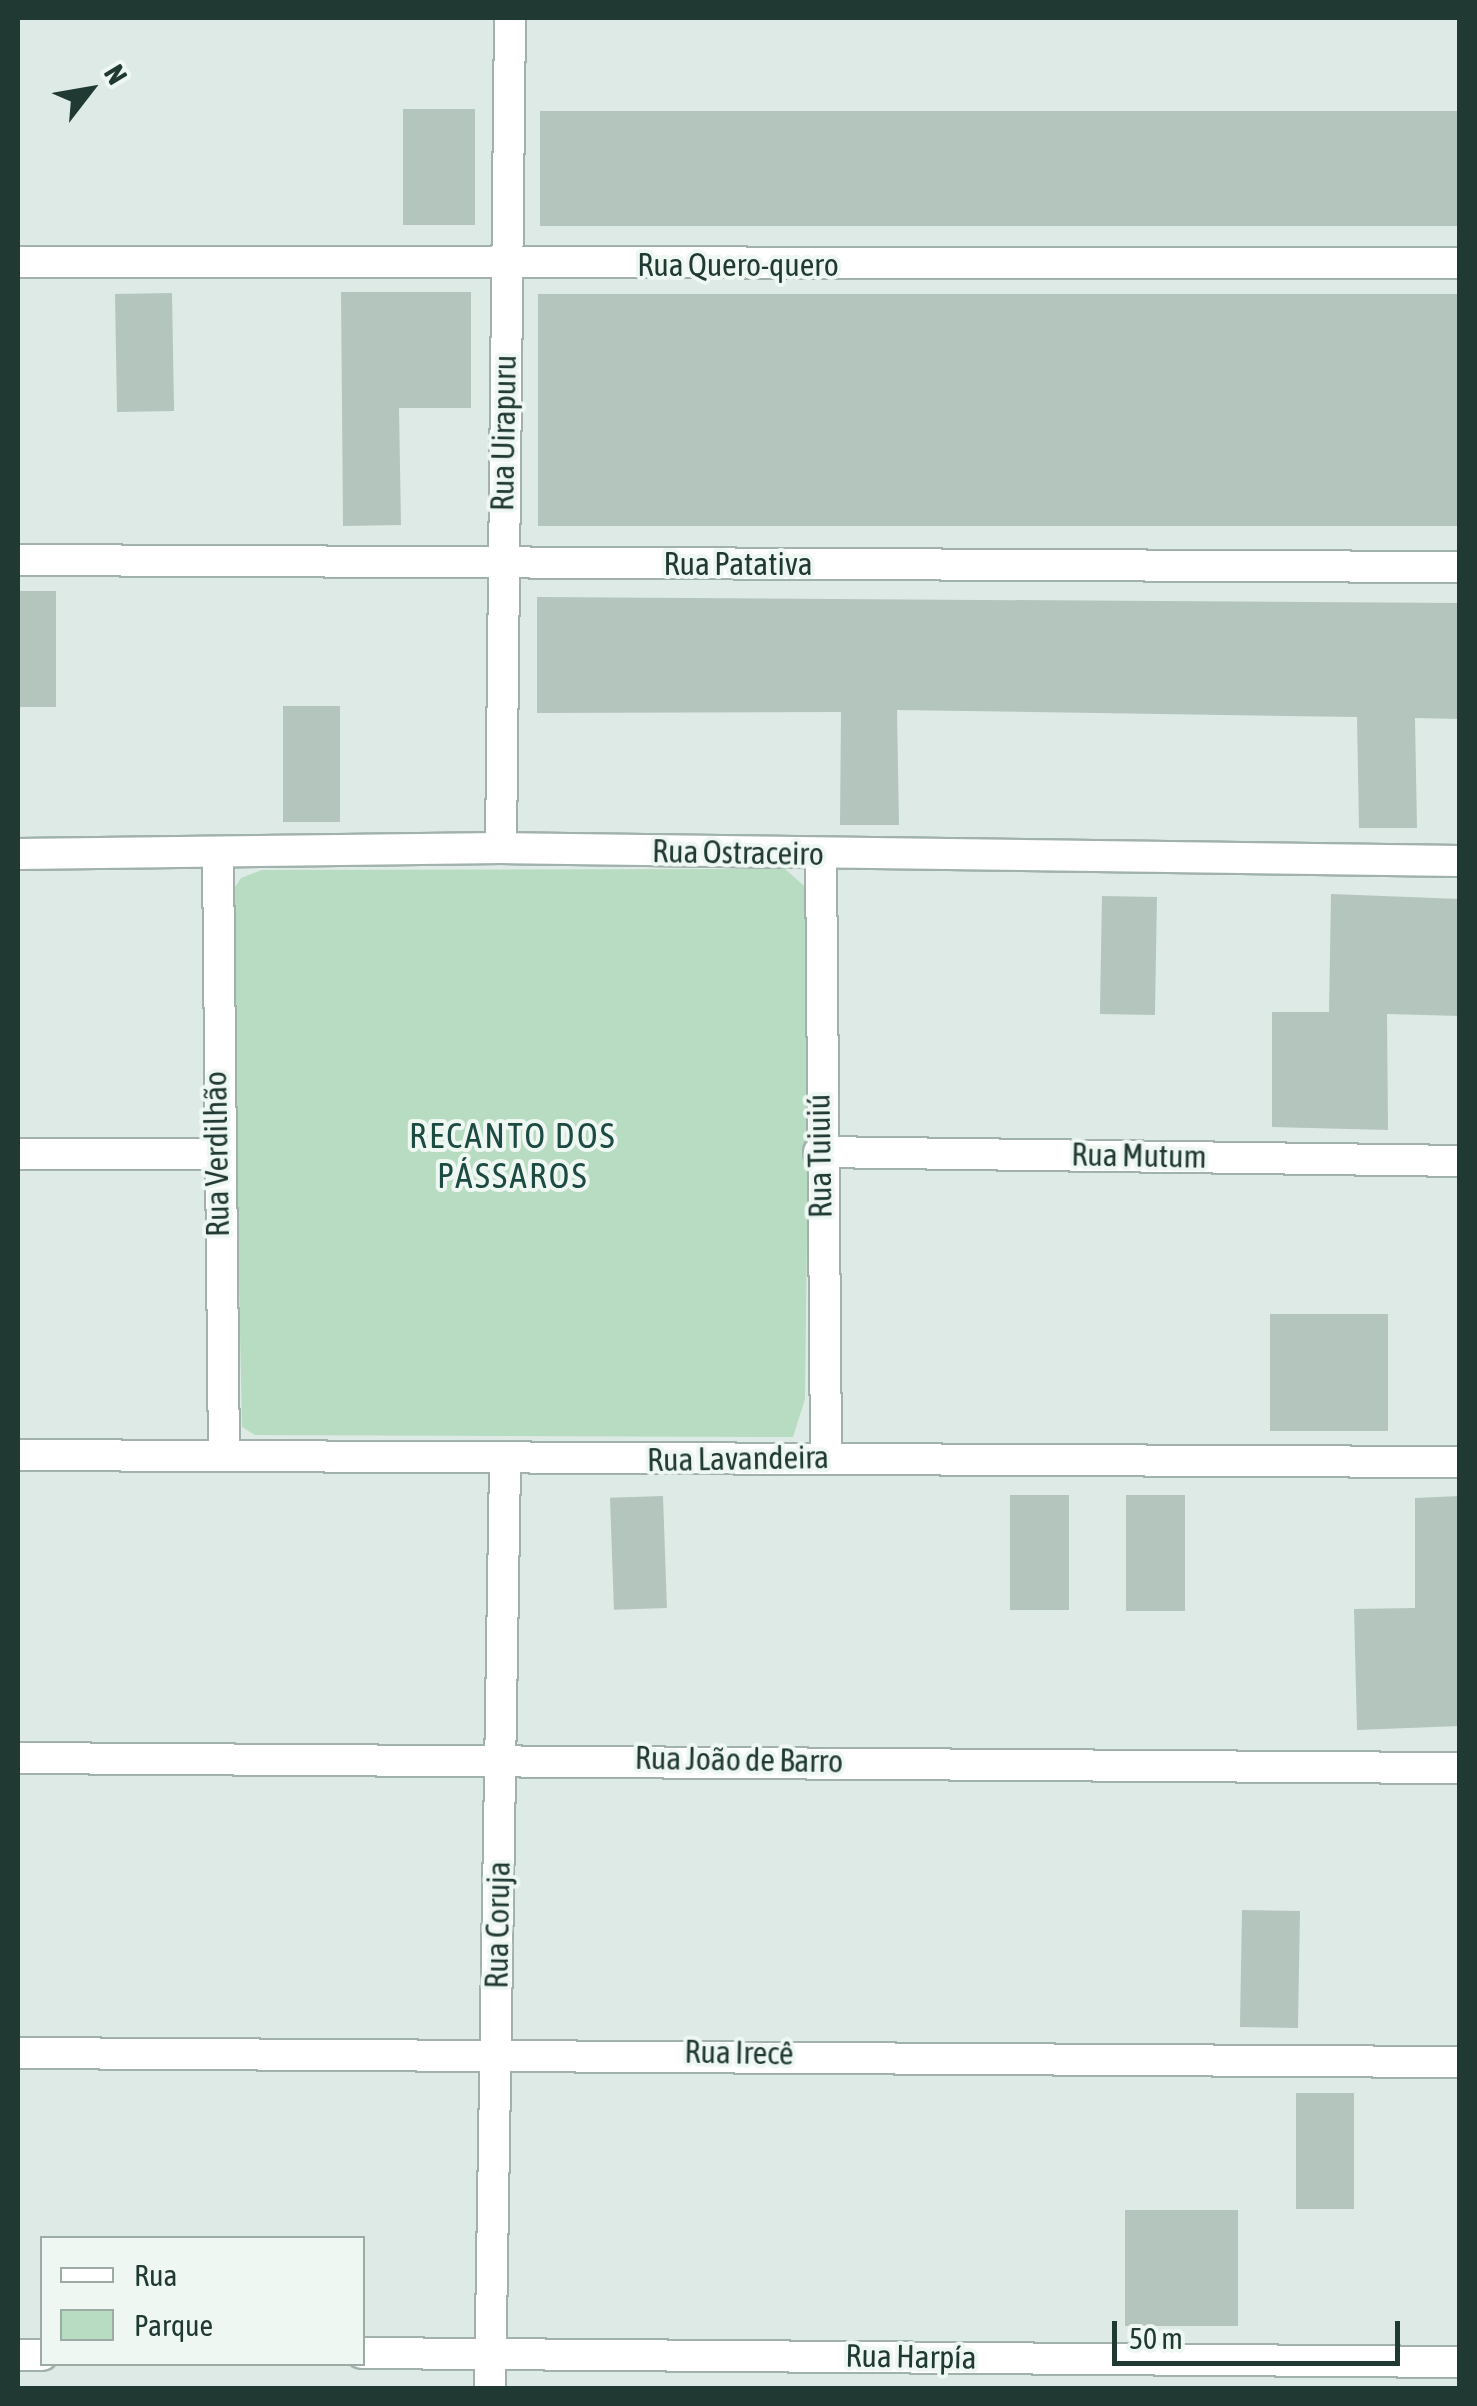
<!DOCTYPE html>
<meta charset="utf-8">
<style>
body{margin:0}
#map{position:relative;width:1477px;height:2406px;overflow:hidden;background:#deeae5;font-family:"Asap Condensed",sans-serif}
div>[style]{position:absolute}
.green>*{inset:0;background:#b7dcc1}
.building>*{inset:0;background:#b4c5be;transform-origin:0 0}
.roads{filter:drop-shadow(2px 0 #a1b2ac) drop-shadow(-2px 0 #a1b2ac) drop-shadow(0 2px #a1b2ac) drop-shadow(0 -2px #a1b2ac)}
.minor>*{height:30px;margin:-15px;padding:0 15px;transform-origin:15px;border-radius:15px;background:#fff}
span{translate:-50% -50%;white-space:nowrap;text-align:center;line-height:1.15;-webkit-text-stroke:8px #eff7f3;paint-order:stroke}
.street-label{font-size:32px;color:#203a33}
.neighbourhood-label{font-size:35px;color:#1c4b41;letter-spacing:2.5px}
.frame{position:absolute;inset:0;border:20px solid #203a33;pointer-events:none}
.legend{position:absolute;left:40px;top:2236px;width:325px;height:130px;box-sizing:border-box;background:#eff7f3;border:2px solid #9caba6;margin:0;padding:12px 18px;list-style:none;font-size:30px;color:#203a33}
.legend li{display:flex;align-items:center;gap:20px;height:50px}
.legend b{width:50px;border:2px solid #9caba6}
.north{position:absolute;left:40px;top:40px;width:100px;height:100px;-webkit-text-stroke:8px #eff7f3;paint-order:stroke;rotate:59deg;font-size:28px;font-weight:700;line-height:40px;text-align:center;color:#203a33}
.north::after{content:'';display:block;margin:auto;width:35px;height:45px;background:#203a33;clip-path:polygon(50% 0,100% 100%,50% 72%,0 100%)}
.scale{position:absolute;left:1112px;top:2321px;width:288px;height:45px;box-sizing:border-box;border:5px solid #203a33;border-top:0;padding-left:12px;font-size:30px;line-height:35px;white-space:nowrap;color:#203a33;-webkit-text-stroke:8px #eff7f3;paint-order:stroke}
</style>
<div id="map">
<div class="green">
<div style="clip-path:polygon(785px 869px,811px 892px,805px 1399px,793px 1437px,255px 1435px,242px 1427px,231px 893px,241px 878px,262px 870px)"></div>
</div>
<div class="building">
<div style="left:403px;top:109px;width:72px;height:116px"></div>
<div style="left:540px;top:111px;width:920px;height:115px"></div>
<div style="clip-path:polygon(341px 292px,471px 292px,471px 408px,399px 408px,401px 525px,343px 526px)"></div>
<div style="left:172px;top:293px;width:118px;height:57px;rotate:89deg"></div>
<div style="left:538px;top:294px;width:922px;height:232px"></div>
<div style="left:56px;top:591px;width:116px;height:38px;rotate:90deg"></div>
<div style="clip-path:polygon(537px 597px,1460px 603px,1460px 719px,1415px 718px,1417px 828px,1359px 828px,1357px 717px,897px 710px,899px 825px,840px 825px,841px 712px,537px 713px)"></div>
<div style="left:340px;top:706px;width:116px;height:57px;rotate:90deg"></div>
<div style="clip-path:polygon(1331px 894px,1460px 899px,1460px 1016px,1387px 1014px,1388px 1130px,1272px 1127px,1272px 1012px,1329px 1012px)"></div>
<div style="left:1102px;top:896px;width:55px;height:118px;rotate:1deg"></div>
<div style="left:1388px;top:1314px;width:117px;height:118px;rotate:90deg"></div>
<div style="left:1010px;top:1495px;width:59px;height:115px"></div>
<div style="left:1126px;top:1495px;width:59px;height:116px"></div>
<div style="left:663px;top:1496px;width:112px;height:53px;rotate:88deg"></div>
<div style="clip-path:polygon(1460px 1496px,1460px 1726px,1357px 1730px,1354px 1609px,1415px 1608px,1415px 1498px)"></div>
<div style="left:1242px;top:1910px;width:58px;height:117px;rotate:1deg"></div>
<div style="left:1354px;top:2093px;width:116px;height:58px;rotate:90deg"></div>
<div style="left:1238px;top:2210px;width:116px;height:113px;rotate:90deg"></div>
</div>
<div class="roads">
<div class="minor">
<div style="left:18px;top:262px;width:1442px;rotate:0.04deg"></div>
<div style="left:18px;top:560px;width:1442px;rotate:0.28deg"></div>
<div style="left:501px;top:848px;width:830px;rotate:-89.38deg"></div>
<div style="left:18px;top:854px;width:483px;rotate:-0.7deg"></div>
<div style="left:501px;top:848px;width:959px;rotate:0.78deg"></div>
<div style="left:218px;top:855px;width:599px;rotate:89.43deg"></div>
<div style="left:821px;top:855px;width:602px;rotate:89.52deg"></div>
<div style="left:819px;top:1152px;width:641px;rotate:0.8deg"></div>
<div style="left:18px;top:1154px;width:196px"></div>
<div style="left:18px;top:1455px;width:1442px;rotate:0.28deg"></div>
<div style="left:18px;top:1758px;width:1442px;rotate:0.4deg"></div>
<div style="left:18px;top:2053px;width:1442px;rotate:0.36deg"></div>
<div style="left:362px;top:2353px;width:1098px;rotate:0.47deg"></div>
<div style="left:18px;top:2355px;width:24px"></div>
<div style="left:490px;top:2388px;width:926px;rotate:-89.07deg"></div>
</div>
</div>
<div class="street-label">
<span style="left:738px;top:265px">Rua Quero-quero</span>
<span style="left:504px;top:433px;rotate:-89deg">Rua Uirapuru</span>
<span style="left:738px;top:564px">Rua Patativa</span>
<span style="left:738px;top:853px;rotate:1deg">Rua Ostraceiro</span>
<span style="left:217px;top:1154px;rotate:-91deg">Rua Verdilhão</span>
<span style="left:820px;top:1156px;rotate:-91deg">Rua Tuiuiú</span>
<span style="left:1139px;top:1156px;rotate:1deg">Rua Mutum</span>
<span style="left:738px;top:1459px;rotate:-1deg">Rua Lavandeira</span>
<span style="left:739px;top:1760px;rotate:1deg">Rua João de Barro</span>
<span style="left:498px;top:1925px;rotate:-89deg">Rua Coruja</span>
<span style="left:739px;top:2053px;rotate:1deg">Rua Irecê</span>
<span style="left:911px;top:2357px;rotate:1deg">Rua Harpía</span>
</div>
<div class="neighbourhood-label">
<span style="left:513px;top:1155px">RECANTO DOS<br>PÁSSAROS</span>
</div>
<div class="frame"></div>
<ul class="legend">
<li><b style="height:12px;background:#fff"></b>Rua</li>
<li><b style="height:28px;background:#b7dcc1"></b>Parque</li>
</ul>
<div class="north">N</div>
<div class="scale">50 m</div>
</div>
